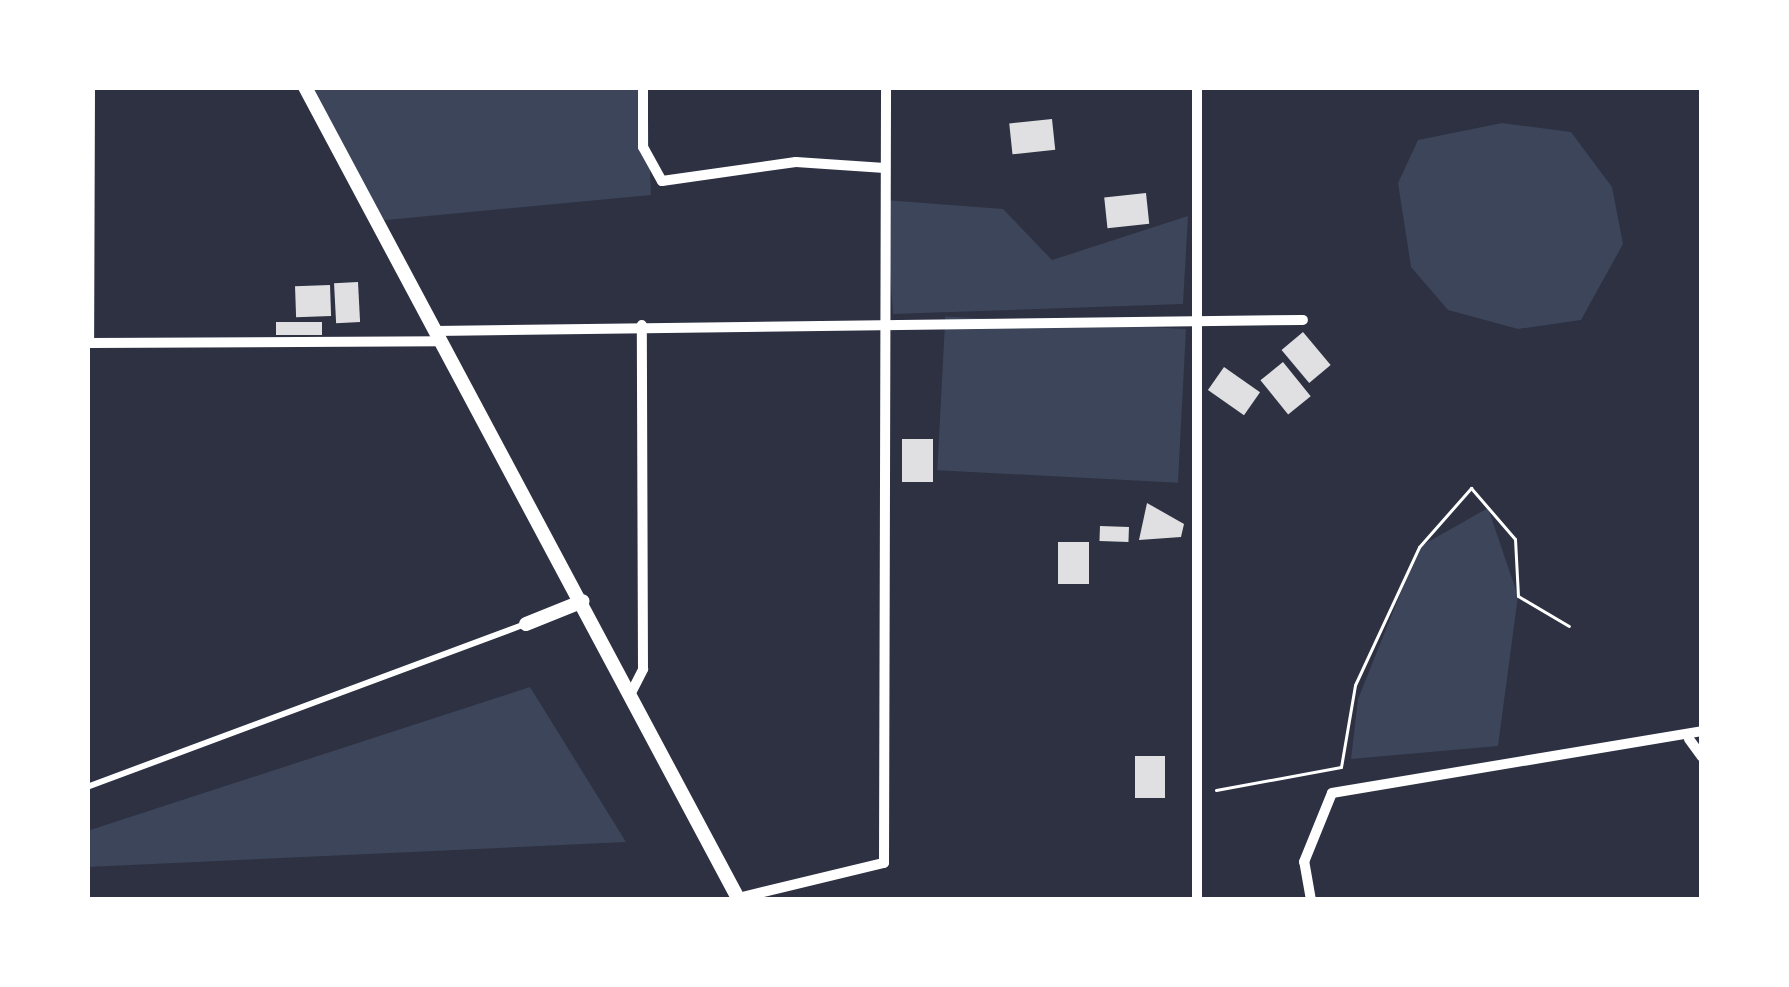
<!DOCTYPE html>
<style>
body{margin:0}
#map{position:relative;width:1789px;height:987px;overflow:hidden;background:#2d3142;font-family:"DM Sans",sans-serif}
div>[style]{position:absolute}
.green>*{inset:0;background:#3c4559;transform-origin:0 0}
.building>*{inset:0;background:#e0e0e3;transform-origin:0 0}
.path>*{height:3px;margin:-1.5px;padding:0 1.5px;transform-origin:1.5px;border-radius:1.5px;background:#fff}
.service>*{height:6px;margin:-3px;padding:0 3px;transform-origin:3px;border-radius:3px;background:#fff}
.minor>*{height:10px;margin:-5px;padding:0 5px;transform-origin:5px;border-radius:5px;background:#fff}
.tertiary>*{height:14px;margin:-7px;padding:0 7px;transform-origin:7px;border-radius:7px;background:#fff}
span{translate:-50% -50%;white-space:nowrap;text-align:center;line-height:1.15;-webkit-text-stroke:12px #fff;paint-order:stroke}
.frame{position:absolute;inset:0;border:90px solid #fff;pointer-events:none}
</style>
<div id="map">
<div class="green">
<div style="clip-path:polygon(305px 87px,647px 87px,651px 195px,376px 221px)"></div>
<div style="clip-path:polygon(1502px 123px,1571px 132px,1612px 187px,1623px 244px,1581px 320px,1518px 329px,1448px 310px,1411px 267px,1398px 183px,1418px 140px)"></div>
<div style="clip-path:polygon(885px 200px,1003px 209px,1052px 260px,1188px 216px,1183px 304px,893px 314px)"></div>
<div style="left:1186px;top:329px;width:154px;height:241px;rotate:93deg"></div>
<div style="clip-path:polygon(1488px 508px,1518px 596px,1498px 746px,1351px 759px,1358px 699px,1419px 547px)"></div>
<div style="clip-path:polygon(530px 687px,626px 842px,87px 867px,87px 831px)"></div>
</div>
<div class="building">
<div style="left:1052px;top:119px;width:31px;height:43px;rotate:84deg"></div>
<div style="left:1146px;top:193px;width:31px;height:42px;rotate:84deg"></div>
<div style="left:358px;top:282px;width:40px;height:24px;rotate:87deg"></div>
<div style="left:330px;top:285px;width:31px;height:35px;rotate:88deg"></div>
<div style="left:322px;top:322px;width:13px;height:46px;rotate:90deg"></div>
<div style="left:1303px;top:332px;width:43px;height:28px;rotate:50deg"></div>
<div style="left:1283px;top:362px;width:44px;height:29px;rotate:51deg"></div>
<div style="left:1224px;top:367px;width:44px;height:28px;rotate:35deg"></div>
<div style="left:902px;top:439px;width:31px;height:43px"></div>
<div style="clip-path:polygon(1147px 503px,1184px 524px,1181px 537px,1139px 540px)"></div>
<div style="left:1100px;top:526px;width:29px;height:15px;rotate:2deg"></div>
<div style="left:1058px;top:542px;width:31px;height:42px"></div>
<div style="left:1135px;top:756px;width:30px;height:42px"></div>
</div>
<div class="path">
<div style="left:1216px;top:790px;width:127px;rotate:-10.4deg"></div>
<div style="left:1341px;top:767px;width:83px;rotate:-80.3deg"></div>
<div style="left:1355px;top:685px;width:152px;rotate:-65.1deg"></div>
<div style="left:1419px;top:547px;width:79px;rotate:-48.6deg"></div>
<div style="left:1471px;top:488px;width:67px;rotate:49.2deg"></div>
<div style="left:1515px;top:539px;width:57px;rotate:87deg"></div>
<div style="left:1518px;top:596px;width:59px;rotate:30.5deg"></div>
</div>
<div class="service">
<div style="left:87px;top:787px;width:464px;rotate:-20.4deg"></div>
</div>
<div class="minor">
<div style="left:90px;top:87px;width:256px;rotate:90.2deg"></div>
<div style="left:89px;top:343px;width:352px;rotate:-0.3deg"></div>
<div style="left:643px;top:87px;width:60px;rotate:90deg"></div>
<div style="left:643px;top:147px;width:39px;rotate:61deg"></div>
<div style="left:662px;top:181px;width:135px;rotate:-8.1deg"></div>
<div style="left:796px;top:162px;width:89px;rotate:3.9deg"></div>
<div style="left:1197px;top:87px;width:813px;rotate:90deg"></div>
<div style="left:435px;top:331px;width:868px;rotate:-0.73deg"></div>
<div style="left:631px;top:693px;width:27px;rotate:-63deg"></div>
<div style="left:643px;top:669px;width:344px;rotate:-90.2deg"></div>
<div style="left:1689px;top:739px;width:22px;rotate:54deg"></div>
<div style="left:738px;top:898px;width:150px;rotate:-13.5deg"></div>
<div style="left:884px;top:863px;width:776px;rotate:-89.85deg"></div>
<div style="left:1311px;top:900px;width:39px;rotate:-100deg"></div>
<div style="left:1304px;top:862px;width:74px;rotate:-67.9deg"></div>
<div style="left:1332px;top:793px;width:375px;rotate:-9.5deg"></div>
</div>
<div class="tertiary">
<div style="left:305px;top:87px;width:922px;rotate:61.91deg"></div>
<div style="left:526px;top:624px;width:61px;rotate:-22deg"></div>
</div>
<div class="frame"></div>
</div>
